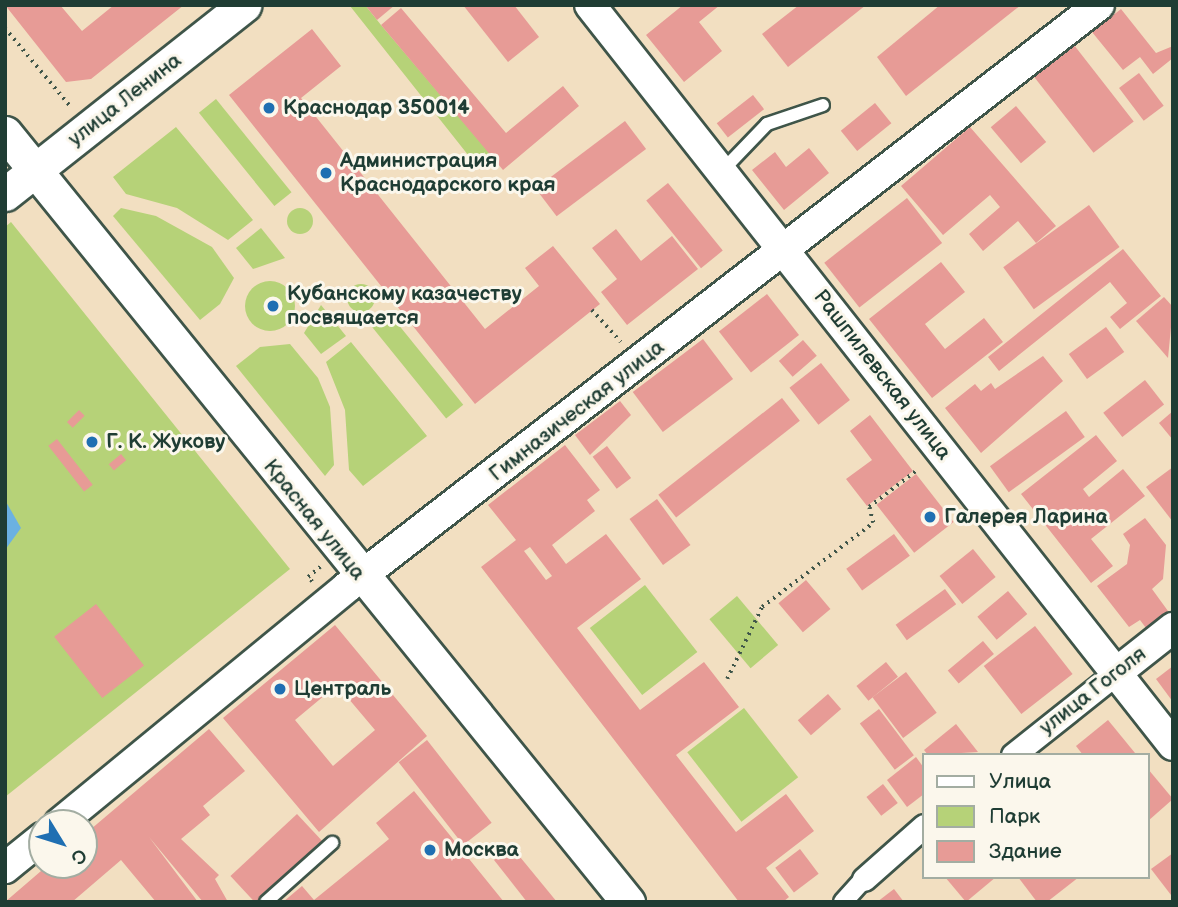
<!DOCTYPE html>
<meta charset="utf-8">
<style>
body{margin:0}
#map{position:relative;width:1178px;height:907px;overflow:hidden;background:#f2dfc1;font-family:"Balsamiq Sans",sans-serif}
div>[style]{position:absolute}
.green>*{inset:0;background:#b6d278;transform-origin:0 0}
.round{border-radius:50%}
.water>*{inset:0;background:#6bb1e2}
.building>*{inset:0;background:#e79b96;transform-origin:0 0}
.path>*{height:3.5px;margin-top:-1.75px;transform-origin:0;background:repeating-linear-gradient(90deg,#3f5549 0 2px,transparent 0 7px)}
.roads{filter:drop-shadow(2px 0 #3f5549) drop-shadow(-2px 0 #3f5549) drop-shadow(0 2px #3f5549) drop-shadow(0 -2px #3f5549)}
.service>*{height:12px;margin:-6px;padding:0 6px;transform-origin:6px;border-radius:6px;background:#fff}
.pedestrian>*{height:18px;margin:-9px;padding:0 9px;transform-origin:9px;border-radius:9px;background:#fff}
.minor>*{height:23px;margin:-11.5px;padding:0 11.5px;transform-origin:11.5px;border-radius:11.5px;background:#fff}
.tertiary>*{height:30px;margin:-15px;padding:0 15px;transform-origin:15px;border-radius:15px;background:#fff}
.secondary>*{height:33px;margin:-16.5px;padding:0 16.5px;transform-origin:16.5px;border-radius:16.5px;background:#fff}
.dots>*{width:19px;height:19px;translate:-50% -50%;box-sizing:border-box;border:4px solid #fbf7ec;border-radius:50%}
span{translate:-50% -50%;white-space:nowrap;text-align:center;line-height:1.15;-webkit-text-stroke:6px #fbf7ec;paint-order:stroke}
.street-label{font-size:21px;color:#1f3d34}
.poi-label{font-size:21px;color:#1f3d34;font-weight:700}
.left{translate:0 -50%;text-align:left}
.frame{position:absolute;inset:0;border:7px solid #1f3d34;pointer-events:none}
.legend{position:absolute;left:922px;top:753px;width:228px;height:126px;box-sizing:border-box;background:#fbf7ec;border:2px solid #a3ada2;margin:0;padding:9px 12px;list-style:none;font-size:21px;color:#1f3d34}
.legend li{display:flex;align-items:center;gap:14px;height:35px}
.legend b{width:35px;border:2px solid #a3ada2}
.north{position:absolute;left:28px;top:809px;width:70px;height:70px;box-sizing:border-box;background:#fbf7ec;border:2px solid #a3ada2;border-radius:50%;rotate:128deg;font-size:19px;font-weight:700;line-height:28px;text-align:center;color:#1f3d34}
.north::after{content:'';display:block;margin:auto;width:24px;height:32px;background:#1f6fb2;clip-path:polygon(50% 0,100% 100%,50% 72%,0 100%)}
</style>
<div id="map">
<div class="green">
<div style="clip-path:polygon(365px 5px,381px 25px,494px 158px,476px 165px,350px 6px)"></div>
<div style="left:216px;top:99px;width:120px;height:22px;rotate:51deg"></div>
<div style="clip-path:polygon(176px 127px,253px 220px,228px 240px,177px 208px,126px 194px,113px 177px)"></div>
<div style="clip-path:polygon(121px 208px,156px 216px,212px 247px,234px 278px,220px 304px,200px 320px,113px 216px)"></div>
<div class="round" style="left:287px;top:208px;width:26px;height:26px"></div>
<div style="clip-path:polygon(11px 222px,290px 569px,5px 797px,5px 227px)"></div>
<div style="clip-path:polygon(261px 228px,285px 258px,253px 269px,236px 248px)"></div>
<div class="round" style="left:245px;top:281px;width:50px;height:50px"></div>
<div class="round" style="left:347px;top:284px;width:28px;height:28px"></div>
<div style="clip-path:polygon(321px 305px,346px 336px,321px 354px,304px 333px)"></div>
<div style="left:389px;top:313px;width:118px;height:22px;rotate:51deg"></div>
<div style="clip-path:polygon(351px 342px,427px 436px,363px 486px,349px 470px,345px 410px,326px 362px)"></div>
<div style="clip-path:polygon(290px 344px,318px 378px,330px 407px,334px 465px,325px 476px,236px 366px,260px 347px)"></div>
<div style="left:645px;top:585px;width:85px;height:70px;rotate:52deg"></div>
<div style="left:737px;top:596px;width:64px;height:36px;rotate:50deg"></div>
<div style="left:744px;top:708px;width:88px;height:72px;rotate:52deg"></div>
</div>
<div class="water">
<div style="clip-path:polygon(5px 500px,21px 528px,5px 550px)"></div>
</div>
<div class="building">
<div style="clip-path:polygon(5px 5px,60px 5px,82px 31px,114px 5px,184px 5px,91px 79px,66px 82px)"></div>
<div style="clip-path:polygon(365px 5px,395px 5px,377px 20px)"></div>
<div style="clip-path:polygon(463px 5px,514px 5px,539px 37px,508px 62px)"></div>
<div style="clip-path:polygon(683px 5px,720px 5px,699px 22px,722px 51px,684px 82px,646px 35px)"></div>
<div style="clip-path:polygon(799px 5px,866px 5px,788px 67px,762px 34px)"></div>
<div style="clip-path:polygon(940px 5px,1021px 5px,906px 96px,877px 57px)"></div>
<div style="clip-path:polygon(401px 8px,506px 133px,563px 86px,579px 106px,503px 170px,381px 25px)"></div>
<div style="clip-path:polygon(1121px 9px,1156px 53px,1173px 46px,1173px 58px,1153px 74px,1140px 57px,1123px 70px,1092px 32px)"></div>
<div style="clip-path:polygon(312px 29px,341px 66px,301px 98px,485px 329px,539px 286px,525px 268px,553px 246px,600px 304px,475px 404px,229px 95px)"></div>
<div style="left:1074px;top:45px;width:97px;height:51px;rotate:52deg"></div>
<div style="left:1139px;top:73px;width:41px;height:25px;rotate:53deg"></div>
<div style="left:753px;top:95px;width:18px;height:46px;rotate:52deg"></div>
<div style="left:875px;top:103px;width:26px;height:44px;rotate:51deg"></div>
<div style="left:1016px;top:106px;width:47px;height:33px;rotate:50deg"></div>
<div style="left:625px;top:121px;width:35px;height:112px;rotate:53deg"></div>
<div style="clip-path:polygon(970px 127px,1056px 226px,1036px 243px,1018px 221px,983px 251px,969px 234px,1000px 207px,990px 195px,943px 235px,901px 186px)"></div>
<div style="clip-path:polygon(809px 148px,829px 173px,784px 210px,752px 170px,775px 152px,786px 167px)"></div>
<div style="left:668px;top:183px;width:87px;height:28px;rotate:51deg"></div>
<div style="left:907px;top:198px;width:57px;height:105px;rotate:52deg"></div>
<div style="left:1089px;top:205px;width:52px;height:106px;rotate:54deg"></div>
<div style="clip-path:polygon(616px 229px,641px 261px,672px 236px,698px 269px,627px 325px,601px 292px,617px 279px,592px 248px)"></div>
<div style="clip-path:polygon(1123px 249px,1161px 296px,1120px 329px,1110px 317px,1127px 303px,1110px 282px,999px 371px,988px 357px)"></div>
<div style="clip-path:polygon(941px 262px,965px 292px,925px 324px,945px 349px,984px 318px,1003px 342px,932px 398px,869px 319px)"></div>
<div style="left:767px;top:294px;width:52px;height:61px;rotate:52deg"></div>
<div style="clip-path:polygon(1164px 297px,1173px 307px,1168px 358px,1136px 321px)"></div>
<div style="left:1106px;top:327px;width:31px;height:46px;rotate:54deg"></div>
<div style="left:703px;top:339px;width:50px;height:88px;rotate:53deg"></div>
<div style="left:803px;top:340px;width:21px;height:32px;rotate:49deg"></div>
<div style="clip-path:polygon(1043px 356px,1063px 381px,981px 453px,945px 408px,975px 384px,981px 391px,991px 383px,995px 389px)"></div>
<div style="left:821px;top:363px;width:47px;height:40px;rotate:52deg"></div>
<div style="left:1145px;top:380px;width:31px;height:53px;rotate:52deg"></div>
<div style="left:782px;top:398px;width:29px;height:157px;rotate:52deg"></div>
<div style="clip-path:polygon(620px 401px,631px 415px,590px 455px,575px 435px)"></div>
<div style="left:79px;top:410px;width:8px;height:17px;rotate:45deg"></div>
<div style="left:1066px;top:411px;width:32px;height:94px;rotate:54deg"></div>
<div style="clip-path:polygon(1173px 411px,1173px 440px,1159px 423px)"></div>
<div style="clip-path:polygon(870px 415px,913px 471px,867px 506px,846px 479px,872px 460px,850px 431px)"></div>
<div style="clip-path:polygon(1096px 435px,1117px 461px,1083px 489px,1089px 497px,1123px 469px,1145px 496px,1091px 539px,1113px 566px,1091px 583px,1021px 494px)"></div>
<div style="left:57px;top:439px;width:58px;height:11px;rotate:52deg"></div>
<div style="clip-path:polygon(evenodd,565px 445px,600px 490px,587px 500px,595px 511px,552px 545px,566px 564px,606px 534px,641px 579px,577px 628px,640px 710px,704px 662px,739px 707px,676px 755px,736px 832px,786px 794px,814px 831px,766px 868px,789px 897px,783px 902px,739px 902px,481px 567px,516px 540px,488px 505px,565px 445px,530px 547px,552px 576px,546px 580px,524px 551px,530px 547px)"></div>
<div style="left:607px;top:446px;width:40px;height:18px;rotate:53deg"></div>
<div style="left:121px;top:454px;width:8px;height:16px;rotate:50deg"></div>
<div style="clip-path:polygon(1173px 467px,1173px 522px,1146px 487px)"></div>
<div style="left:916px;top:474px;width:61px;height:50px;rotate:52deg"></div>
<div style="left:657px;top:499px;width:57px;height:34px;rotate:54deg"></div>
<div style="clip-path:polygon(1145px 518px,1166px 545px,1163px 579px,1152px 589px,1168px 611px,1146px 628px,1140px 620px,1129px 627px,1097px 586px,1127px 564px,1130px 545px,1123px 534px)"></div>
<div style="left:894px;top:534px;width:27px;height:59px;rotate:54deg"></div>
<div style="left:973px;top:549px;width:36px;height:43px;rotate:51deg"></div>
<div style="left:806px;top:580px;width:38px;height:36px;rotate:50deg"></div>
<div style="left:945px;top:589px;width:19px;height:61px;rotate:54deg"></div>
<div style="left:1008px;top:591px;width:30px;height:40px;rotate:50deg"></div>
<div style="left:96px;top:604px;width:78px;height:53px;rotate:52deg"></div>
<div style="clip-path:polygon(evenodd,335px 625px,427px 736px,319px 832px,223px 718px,335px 625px,337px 685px,375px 730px,333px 766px,295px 720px,337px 685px)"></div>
<div style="left:1035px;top:626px;width:61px;height:65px;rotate:52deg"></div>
<div style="left:983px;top:641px;width:17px;height:46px;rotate:50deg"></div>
<div style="left:886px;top:662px;width:19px;height:38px;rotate:51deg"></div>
<div style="clip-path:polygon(1173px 666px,1173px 702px,1156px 679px)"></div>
<div style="left:906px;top:672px;width:51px;height:42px;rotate:53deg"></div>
<div style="left:828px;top:694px;width:20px;height:40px;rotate:49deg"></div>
<div style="left:879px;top:709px;width:58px;height:24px;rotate:53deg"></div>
<div style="clip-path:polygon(1108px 720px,1135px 753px,1134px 755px,1083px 755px,1076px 746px)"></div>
<div style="clip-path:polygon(956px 724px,978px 752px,928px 755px,924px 750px)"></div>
<div style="clip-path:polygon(209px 729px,245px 771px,203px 806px,210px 815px,181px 839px,219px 875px,215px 879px,228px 902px,203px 902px,149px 837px,198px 902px,156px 902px,121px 860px,72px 902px,5px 902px,48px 865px,84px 865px,84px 835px)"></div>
<div style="left:427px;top:740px;width:105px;height:36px;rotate:52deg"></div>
<div style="clip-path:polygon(916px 757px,924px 768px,924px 794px,907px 807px,887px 780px)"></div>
<div style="clip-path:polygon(1148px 769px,1173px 799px,1148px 821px)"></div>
<div style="left:883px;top:784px;width:24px;height:21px;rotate:52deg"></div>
<div style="clip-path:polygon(414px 791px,504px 902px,283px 902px,302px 886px,314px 900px,389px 839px,376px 823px)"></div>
<div style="left:297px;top:814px;width:38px;height:91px;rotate:47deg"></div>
<div style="clip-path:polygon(511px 846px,557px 902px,527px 902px,494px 860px)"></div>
<div style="left:800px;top:849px;width:31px;height:31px;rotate:53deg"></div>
<div style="clip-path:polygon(1173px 853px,1173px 894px,1171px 895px,1151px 869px)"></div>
<div style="clip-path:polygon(945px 877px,996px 877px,966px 902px)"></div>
<div style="clip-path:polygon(1018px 877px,1079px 877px,1047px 902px,1037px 902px)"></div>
<div style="clip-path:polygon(894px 889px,904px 902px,877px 902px)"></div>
</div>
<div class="path">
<div style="left:5px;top:28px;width:103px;rotate:50.1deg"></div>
<div style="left:592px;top:310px;width:43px;rotate:47.8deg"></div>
<div style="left:312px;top:582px;width:6px;rotate:-129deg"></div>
<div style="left:308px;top:577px;width:17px;rotate:-40deg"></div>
<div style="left:727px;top:679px;width:80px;rotate:-64.1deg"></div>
<div style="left:762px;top:607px;width:139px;rotate:-37.1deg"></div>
<div style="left:873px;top:523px;width:16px;rotate:-104deg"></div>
<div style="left:869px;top:507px;width:61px;rotate:-37.6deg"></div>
</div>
<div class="roads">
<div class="service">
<div style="left:722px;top:171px;width:65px;rotate:-46.2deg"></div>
<div style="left:767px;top:124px;width:59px;rotate:-18.7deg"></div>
<div style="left:266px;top:902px;width:89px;rotate:-41.8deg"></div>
</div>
<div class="pedestrian">
<div style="left:843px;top:902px;width:31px;rotate:-48deg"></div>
</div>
<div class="minor">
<div style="left:1013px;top:755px;width:132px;rotate:-38.5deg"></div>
<div style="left:864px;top:879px;width:80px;rotate:-41.5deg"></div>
</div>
<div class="tertiary">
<div style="left:590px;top:5px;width:942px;rotate:51.77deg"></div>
<div style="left:1116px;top:673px;width:73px;rotate:-38.3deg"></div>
<div style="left:60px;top:823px;width:372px;rotate:-39.4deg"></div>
<div style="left:347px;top:587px;width:951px;rotate:-37.74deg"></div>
<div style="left:5px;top:868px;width:48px;rotate:-39deg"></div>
</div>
<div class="secondary">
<div style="left:5px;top:133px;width:990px;rotate:50.99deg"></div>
<div style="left:5px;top:194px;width:305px;rotate:-38.3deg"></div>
</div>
</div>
<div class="dots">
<div style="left:269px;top:108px;background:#1f6fb2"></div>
<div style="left:326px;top:173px;background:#1f6fb2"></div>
<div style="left:273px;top:306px;background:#1f6fb2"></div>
<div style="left:92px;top:442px;background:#1f6fb2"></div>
<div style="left:930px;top:517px;background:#1f6fb2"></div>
<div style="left:280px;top:689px;background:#1f6fb2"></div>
<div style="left:430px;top:850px;background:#1f6fb2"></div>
</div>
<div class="street-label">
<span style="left:125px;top:100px;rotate:-38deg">улица Ленина</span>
<span style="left:882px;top:375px;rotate:52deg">Рашпилевская улица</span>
<span style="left:577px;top:411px;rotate:-38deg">Гимназическая улица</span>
<span style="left:314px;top:520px;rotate:51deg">Красная улица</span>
<span style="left:1093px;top:691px;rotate:-38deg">улица Гоголя</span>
</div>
<div class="poi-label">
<span class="left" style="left:283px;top:108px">Краснодар 350014</span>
<span class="left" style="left:340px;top:173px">Администрация<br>Краснодарского края</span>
<span class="left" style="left:287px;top:306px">Кубанскому казачеству<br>посвящается</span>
<span class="left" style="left:106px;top:442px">Г. К. Жукову</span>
<span class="left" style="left:944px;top:517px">Галерея Ларина</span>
<span class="left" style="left:294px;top:689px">Централь</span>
<span class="left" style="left:444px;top:850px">Москва</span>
</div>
<div class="frame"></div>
<ul class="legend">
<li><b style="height:9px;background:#fff"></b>Улица</li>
<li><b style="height:19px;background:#b6d278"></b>Парк</li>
<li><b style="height:19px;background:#e79b96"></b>Здание</li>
</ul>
<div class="north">С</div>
</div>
